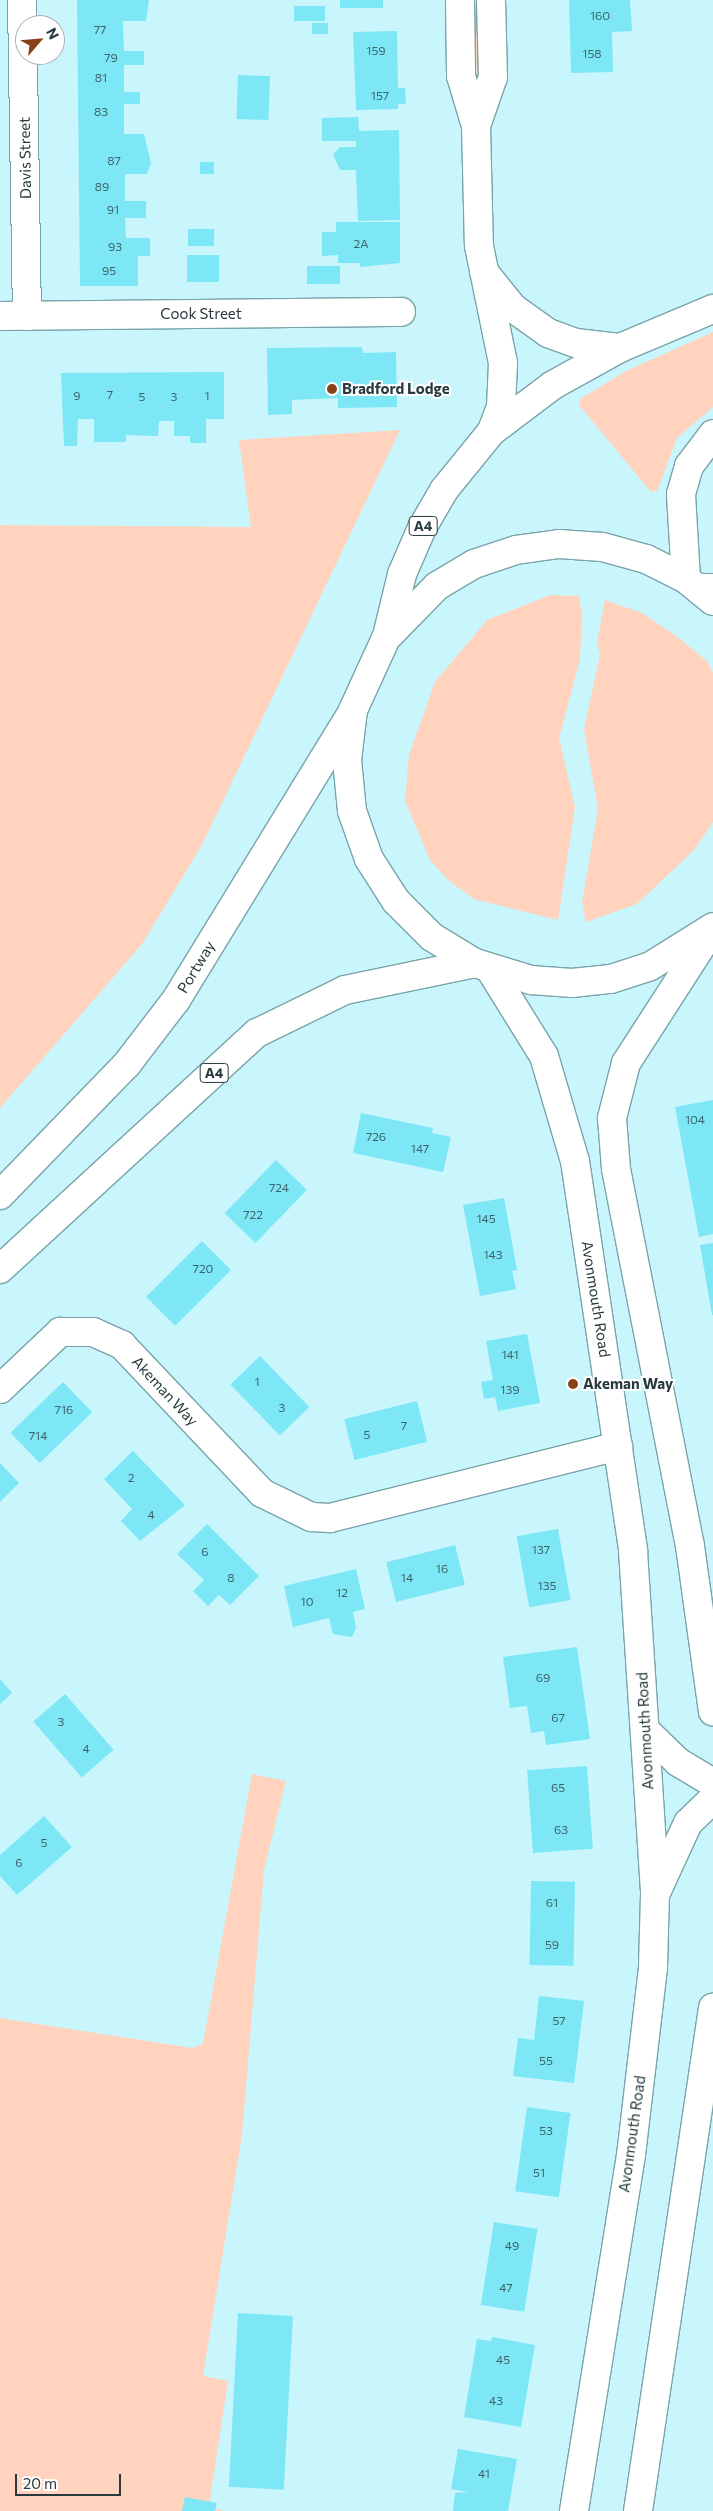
<!DOCTYPE html>
<style>
body{margin:0}
#map{position:relative;width:713px;height:2511px;overflow:hidden;background:#c8f6fc;font-family:Commissioner,sans-serif}
div>[style]{position:absolute}
.green>*{inset:0;background:#ffd3bd}
.building>*{inset:0;background:#7de7f6;transform-origin:0 0}
.roads{filter:drop-shadow(1px 0 #78a4aa) drop-shadow(-1px 0 #78a4aa) drop-shadow(0 1px #78a4aa) drop-shadow(0 -1px #78a4aa)}
.minor>*{height:28px;margin:-14px;padding:0 14px;transform-origin:14px;border-radius:14px;background:#fff}
.secondary>*{height:28px;margin:-14px;padding:0 14px;transform-origin:14px;border-radius:14px;background:#fff}
.trunk>*{height:28px;margin:-14px;padding:0 14px;transform-origin:14px;border-radius:14px;background:#fff}
.motorway>*{height:28px;margin:-14px;padding:0 14px;transform-origin:14px;border-radius:14px;background:#fff}
.dots>*{width:14px;height:14px;translate:-50% -50%;box-sizing:border-box;border:2px solid #fff;border-radius:50%}
span{translate:-50% -50%;white-space:nowrap;text-align:center;line-height:1.15;-webkit-text-stroke:4px #fff;paint-order:stroke}
.number-label{font-size:12px;color:#3d656b}
.number-label span{-webkit-text-stroke-width:0}
.shield-label span{padding:1px 4px;background:#fff;border:1px solid;border-radius:4px;-webkit-text-stroke-width:0}
.shield-label{font-size:14px;color:#283a3d;font-weight:700}
.street-label{font-size:15px;color:#283a3d}
.poi-label{font-size:15px;color:#283a3d;font-weight:700}
.left{translate:0 -50%;text-align:left}
.north{position:absolute;left:15px;top:15px;width:50px;height:50px;box-sizing:border-box;background:#fff;border:1px solid #a9b0b1;border-radius:50%;rotate:63deg;font-size:14px;font-weight:700;line-height:20px;text-align:center;color:#283a3d}
.north::after{content:'';display:block;margin:auto;width:18px;height:22px;background:#874317;clip-path:polygon(50% 0,100% 100%,50% 72%,0 100%)}
.scale{position:absolute;left:15px;top:2474px;width:106px;height:22px;box-sizing:border-box;border:2px solid #283a3d;border-top:0;padding-left:6px;font-size:15px;line-height:18px;white-space:nowrap;color:#283a3d;-webkit-text-stroke:4px #fff;paint-order:stroke}
</style>
<div id="map">
<div class="green">
<div style="clip-path:polygon(469px 0,483px 0,484px 72px,477px 78px,469px 73px)"></div>
<div style="clip-path:polygon(713px 332px,713px 407px,677px 438px,657px 491px,651px 492px,579px 405px,580px 399px,626px 371px)"></div>
<div style="clip-path:polygon(400px 430px,202px 845px,142px 944px,0 1108px,0 525px,251px 527px,239px 440px)"></div>
<div style="clip-path:polygon(550px 595px,579px 596px,582px 614px,580px 659px,559px 738px,575px 807px,558px 920px,474px 899px,448px 880px,430px 860px,405px 801px,409px 755px,435px 682px,487px 620px)"></div>
<div style="clip-path:polygon(605px 600px,642px 613px,676px 636px,707px 661px,713px 673px,713px 822px,695px 849px,637px 904px,586px 922px,582px 902px,598px 809px,584px 729px,600px 655px,597px 642px)"></div>
<div style="clip-path:polygon(252px 1774px,286px 1781px,264px 1870px,242px 2135px,203px 2376px,228px 2381px,209px 2506px,224px 2511px,0 2511px,0 2018px,192px 2048px,203px 2044px)"></div>
</div>
<div class="building">
<div style="clip-path:polygon(77px 0,149px 0,146px 21px,123px 21px,124px 51px,144px 51px,144px 65px,124px 65px,124px 92px,140px 92px,140px 104px,124px 104px,124px 134px,144px 134px,151px 163px,147px 174px,125px 174px,125px 201px,146px 201px,146px 218px,125px 218px,126px 238px,150px 238px,150px 256px,138px 256px,138px 286px,80px 286px)"></div>
<div style="left:340px;top:0;width:43px;height:8px"></div>
<div style="clip-path:polygon(569px 0,630px 0,632px 31px,612px 32px,613px 72px,571px 73px)"></div>
<div style="left:294px;top:6px;width:31px;height:15px"></div>
<div style="left:328px;top:23px;width:11px;height:16px;rotate:90deg"></div>
<div style="clip-path:polygon(397px 31px,398px 88px,405px 88px,406px 104px,398px 104px,398px 109px,356px 110px,353px 32px)"></div>
<div style="left:238px;top:75px;width:32px;height:44px;rotate:2deg"></div>
<div style="clip-path:polygon(358px 117px,359px 131px,399px 130px,400px 220px,358px 221px,356px 170px,340px 170px,333px 154px,340px 147px,356px 147px,356px 141px,322px 141px,322px 118px)"></div>
<div style="left:200px;top:162px;width:14px;height:12px"></div>
<div style="clip-path:polygon(336px 222px,400px 222px,400px 263px,360px 267px,360px 263px,338px 263px,338px 255px,322px 256px,322px 232px,336px 232px)"></div>
<div style="left:188px;top:229px;width:26px;height:17px"></div>
<div style="left:219px;top:255px;width:27px;height:32px;rotate:90deg"></div>
<div style="left:307px;top:266px;width:33px;height:18px"></div>
<div style="clip-path:polygon(362px 347px,363px 353px,396px 352px,397px 407px,338px 408px,338px 398px,292px 400px,292px 414px,268px 415px,267px 348px)"></div>
<div style="clip-path:polygon(224px 372px,224px 419px,206px 419px,206px 443px,190px 443px,190px 436px,174px 436px,174px 421px,159px 421px,158px 436px,126px 435px,126px 442px,94px 442px,94px 419px,78px 419px,77px 446px,64px 446px,61px 373px)"></div>
<div style="clip-path:polygon(713px 1100px,713px 1234px,699px 1237px,675px 1107px)"></div>
<div style="clip-path:polygon(361px 1113px,433px 1128px,432px 1133px,451px 1137px,443px 1172px,353px 1153px)"></div>
<div style="left:276px;top:1160px;width:43px;height:74px;rotate:44deg"></div>
<div style="clip-path:polygon(504px 1198px,517px 1270px,512px 1271px,516px 1289px,480px 1296px,463px 1205px)"></div>
<div style="left:202px;top:1241px;width:41px;height:79px;rotate:45deg"></div>
<div style="clip-path:polygon(713px 1243px,713px 1315px,712px 1315px,700px 1245px)"></div>
<div style="clip-path:polygon(527px 1334px,540px 1403px,498px 1411px,495px 1397px,484px 1399px,481px 1382px,493px 1380px,486px 1341px)"></div>
<div style="left:260px;top:1356px;width:71px;height:41px;rotate:46deg"></div>
<div style="left:63px;top:1382px;width:42px;height:73px;rotate:46deg"></div>
<div style="left:417px;top:1401px;width:42px;height:75px;rotate:76deg"></div>
<div style="clip-path:polygon(133px 1451px,185px 1505px,140px 1541px,121px 1521px,132px 1509px,104px 1479px)"></div>
<div style="clip-path:polygon(0 1463px,19px 1483px,0 1502px)"></div>
<div style="clip-path:polygon(207px 1524px,259px 1576px,230px 1605px,219px 1595px,208px 1606px,193px 1591px,204px 1580px,177px 1554px)"></div>
<div style="left:558px;top:1529px;width:72px;height:42px;rotate:80deg"></div>
<div style="left:455px;top:1545px;width:41px;height:71px;rotate:76deg"></div>
<div style="clip-path:polygon(356px 1569px,365px 1609px,353px 1612px,356px 1628px,352px 1637px,333px 1634px,329px 1618px,293px 1627px,284px 1586px)"></div>
<div style="clip-path:polygon(577px 1647px,590px 1739px,546px 1745px,544px 1731px,531px 1733px,527px 1706px,510px 1708px,503px 1657px)"></div>
<div style="clip-path:polygon(0 1679px,12px 1693px,0 1704px)"></div>
<div style="left:65px;top:1694px;width:74px;height:42px;rotate:49deg"></div>
<div style="left:587px;top:1766px;width:83px;height:60px;rotate:86deg"></div>
<div style="clip-path:polygon(44px 1816px,72px 1847px,17px 1895px,0 1876px,0 1855px)"></div>
<div style="left:531px;top:1881px;width:44px;height:84px;rotate:1deg"></div>
<div style="clip-path:polygon(539px 1996px,584px 2001px,574px 2083px,513px 2076px,518px 2038px,534px 2040px)"></div>
<div style="left:527px;top:2107px;width:44px;height:85px;rotate:8deg"></div>
<div style="left:494px;top:2222px;width:44px;height:84px;rotate:9deg"></div>
<div style="left:238px;top:2313px;width:55px;height:174px;rotate:3deg"></div>
<div style="clip-path:polygon(492px 2337px,535px 2345px,521px 2427px,464px 2417px,477px 2339px,491px 2341px)"></div>
<div style="clip-path:polygon(458px 2449px,517px 2459px,508px 2511px,453px 2511px,455px 2493px,468px 2492px,451px 2489px)"></div>
<div style="clip-path:polygon(185px 2497px,217px 2503px,215px 2511px,182px 2511px)"></div>
</div>
<div class="roads">
<div class="minor">
<div style="left:22px;top:0;width:316px;rotate:89.1deg"></div>
<div style="left:460px;top:0;width:76px;rotate:89.2deg"></div>
<div style="left:461px;top:76px;width:52px;rotate:73.3deg"></div>
<div style="left:476px;top:126px;width:120px;rotate:88.6deg"></div>
<div style="left:479px;top:246px;width:119px;rotate:78.4deg"></div>
<div style="left:503px;top:363px;width:44px;rotate:92.6deg"></div>
<div style="left:501px;top:407px;width:26px;rotate:111deg"></div>
<div style="left:476px;top:126px;width:52px;rotate:-70.9deg"></div>
<div style="left:493px;top:77px;width:77px;rotate:-91.5deg"></div>
<div style="left:484px;top:272px;width:46px;rotate:51.1deg"></div>
<div style="left:513px;top:308px;width:43px;rotate:35.5deg"></div>
<div style="left:548px;top:333px;width:30px;rotate:20deg"></div>
<div style="left:576px;top:343px;width:44px;rotate:6.5deg"></div>
<div style="left:0;top:316px;width:401px;rotate:-0.6deg"></div>
<div style="left:0;top:1389px;width:83px;rotate:-43.5deg"></div>
<div style="left:60px;top:1332px;width:33px"></div>
<div style="left:93px;top:1332px;width:32px;rotate:24deg"></div>
<div style="left:122px;top:1345px;width:204px;rotate:46.6deg"></div>
<div style="left:262px;top:1493px;width:55px;rotate:26.1deg"></div>
<div style="left:311px;top:1517px;width:19px;rotate:3deg"></div>
<div style="left:330px;top:1518px;width:297px;rotate:-14deg"></div>
<div style="left:645px;top:1730px;width:46px;rotate:44.1deg"></div>
<div style="left:678px;top:1762px;width:41px;rotate:31deg"></div>
<div style="left:655px;top:1895px;width:79px;rotate:-65.4deg"></div>
<div style="left:688px;top:1823px;width:35px;rotate:-44deg"></div>
</div>
<div class="secondary">
<div style="left:713px;top:928px;width:161px;rotate:122.8deg"></div>
<div style="left:626px;top:1063px;width:57px;rotate:104.3deg"></div>
<div style="left:612px;top:1118px;width:51px;rotate:85.5deg"></div>
<div style="left:616px;top:1169px;width:384px;rotate:78.9deg"></div>
<div style="left:690px;top:1546px;width:167px;rotate:82.1deg"></div>
<div style="left:490px;top:969px;width:102px;rotate:58.2deg"></div>
<div style="left:544px;top:1056px;width:109px;rotate:73.6deg"></div>
<div style="left:575px;top:1161px;width:394px;rotate:81.5deg"></div>
<div style="left:633px;top:1551px;width:345px;rotate:86.3deg"></div>
<div style="left:655px;top:1895px;width:73px;rotate:91.6deg"></div>
<div style="left:653px;top:1968px;width:188px;rotate:96.7deg"></div>
<div style="left:631px;top:2155px;width:361px;rotate:99.1deg"></div>
<div style="left:638px;top:2511px;width:509px;rotate:-81.52deg"></div>
</div>
<div class="trunk">
<div style="left:686px;top:579px;width:85px;rotate:-93.4deg"></div>
<div style="left:681px;top:494px;width:29px;rotate:-74deg"></div>
<div style="left:689px;top:466px;width:40px;rotate:-53deg"></div>
<div style="left:713px;top:601px;width:35px;rotate:-141deg"></div>
<div style="left:686px;top:579px;width:45px;rotate:-153.4deg"></div>
<div style="left:646px;top:559px;width:46px;rotate:-164.7deg"></div>
<div style="left:602px;top:547px;width:43px;rotate:-176deg"></div>
<div style="left:559px;top:544px;width:43px;rotate:172.1deg"></div>
<div style="left:516px;top:550px;width:44px;rotate:161.6deg"></div>
<div style="left:474px;top:564px;width:43px;rotate:149.3deg"></div>
<div style="left:437px;top:586px;width:73px;rotate:134.4deg"></div>
<div style="left:386px;top:638px;width:79px;rotate:114.6deg"></div>
<div style="left:353px;top:710px;width:50px;rotate:96.8deg"></div>
<div style="left:347px;top:760px;width:51px;rotate:84.4deg"></div>
<div style="left:352px;top:811px;width:51px;rotate:70.5deg"></div>
<div style="left:369px;top:859px;width:50px;rotate:57.3deg"></div>
<div style="left:396px;top:901px;width:51px;rotate:45deg"></div>
<div style="left:432px;top:937px;width:50px;rotate:31.2deg"></div>
<div style="left:475px;top:963px;width:59px;rotate:16.9deg"></div>
<div style="left:531px;top:980px;width:41px;rotate:4.2deg"></div>
<div style="left:572px;top:983px;width:39px;rotate:-6deg"></div>
<div style="left:611px;top:979px;width:40px;rotate:-18deg"></div>
<div style="left:649px;top:967px;width:75px;rotate:-32deg"></div>
<div style="left:388px;top:632px;width:60px;rotate:-76.4deg"></div>
<div style="left:402px;top:574px;width:50px;rotate:-66.5deg"></div>
<div style="left:422px;top:528px;width:44px;rotate:-59.9deg"></div>
<div style="left:444px;top:490px;width:76px;rotate:-50.9deg"></div>
<div style="left:492px;top:431px;width:76px;rotate:-37deg"></div>
<div style="left:553px;top:385px;width:77px;rotate:-28.9deg"></div>
<div style="left:620px;top:348px;width:101px;rotate:-22.8deg"></div>
<div style="left:0;top:1195px;width:182px;rotate:-45.9deg"></div>
<div style="left:127px;top:1064px;width:81px;rotate:-52.6deg"></div>
<div style="left:176px;top:1000px;width:331px;rotate:-58.5deg"></div>
<div style="left:0;top:1269px;width:349px;rotate:-42.6deg"></div>
<div style="left:257px;top:1033px;width:98px;rotate:-26deg"></div>
<div style="left:345px;top:990px;width:133px;rotate:-11.7deg"></div>
</div>
<div class="motorway">
<div style="left:699px;top:588px;width:14px"></div>
</div>
</div>
<div class="dots">
<div style="left:332px;top:389px;background:#874317"></div>
<div style="left:573px;top:1384px;background:#874317"></div>
</div>
<div class="number-label">
<span style="left:600px;top:16px">160</span>
<span style="left:100px;top:30px">77</span>
<span style="left:376px;top:51px">159</span>
<span style="left:592px;top:54px">158</span>
<span style="left:111px;top:58px">79</span>
<span style="left:101px;top:78px">81</span>
<span style="left:380px;top:96px">157</span>
<span style="left:101px;top:112px">83</span>
<span style="left:114px;top:161px">87</span>
<span style="left:102px;top:187px">89</span>
<span style="left:113px;top:210px">91</span>
<span style="left:361px;top:244px">2A</span>
<span style="left:115px;top:247px">93</span>
<span style="left:109px;top:271px">95</span>
<span style="left:110px;top:395px">7</span>
<span style="left:77px;top:396px">9</span>
<span style="left:207px;top:396px">1</span>
<span style="left:142px;top:397px">5</span>
<span style="left:174px;top:397px">3</span>
<span style="left:695px;top:1120px">104</span>
<span style="left:376px;top:1137px">726</span>
<span style="left:420px;top:1149px">147</span>
<span style="left:279px;top:1188px">724</span>
<span style="left:253px;top:1215px">722</span>
<span style="left:486px;top:1219px">145</span>
<span style="left:493px;top:1255px">143</span>
<span style="left:203px;top:1269px">720</span>
<span style="left:510px;top:1355px">141</span>
<span style="left:257px;top:1382px">1</span>
<span style="left:510px;top:1390px">139</span>
<span style="left:282px;top:1408px">3</span>
<span style="left:64px;top:1410px">716</span>
<span style="left:404px;top:1426px">7</span>
<span style="left:367px;top:1435px">5</span>
<span style="left:38px;top:1436px">714</span>
<span style="left:131px;top:1478px">2</span>
<span style="left:151px;top:1515px">4</span>
<span style="left:541px;top:1550px">137</span>
<span style="left:205px;top:1552px">6</span>
<span style="left:442px;top:1569px">16</span>
<span style="left:231px;top:1578px">8</span>
<span style="left:407px;top:1578px">14</span>
<span style="left:547px;top:1586px">135</span>
<span style="left:342px;top:1593px">12</span>
<span style="left:307px;top:1602px">10</span>
<span style="left:543px;top:1678px">69</span>
<span style="left:558px;top:1718px">67</span>
<span style="left:61px;top:1722px">3</span>
<span style="left:86px;top:1749px">4</span>
<span style="left:558px;top:1788px">65</span>
<span style="left:561px;top:1830px">63</span>
<span style="left:44px;top:1843px">5</span>
<span style="left:19px;top:1863px">6</span>
<span style="left:552px;top:1903px">61</span>
<span style="left:552px;top:1945px">59</span>
<span style="left:559px;top:2021px">57</span>
<span style="left:546px;top:2061px">55</span>
<span style="left:546px;top:2131px">53</span>
<span style="left:539px;top:2173px">51</span>
<span style="left:512px;top:2246px">49</span>
<span style="left:506px;top:2288px">47</span>
<span style="left:503px;top:2360px">45</span>
<span style="left:496px;top:2401px">43</span>
<span style="left:484px;top:2474px">41</span>
</div>
<div class="shield-label">
<span style="left:423px;top:526px">A4</span>
<span style="left:214px;top:1073px">A4</span>
</div>
<div class="street-label">
<span style="left:25px;top:158px;rotate:-91deg">Davis Street</span>
<span style="left:201px;top:314px">Cook Street</span>
<span style="left:196px;top:967px;rotate:-59deg">Portway</span>
<span style="left:596px;top:1299px;rotate:81deg">Avonmouth Road</span>
<span style="left:165px;top:1391px;rotate:47deg">Akeman Way</span>
<span style="left:645px;top:1731px;rotate:-93deg">Avonmouth Road</span>
<span style="left:632px;top:2134px;rotate:-82deg">Avonmouth Road</span>
</div>
<div class="poi-label">
<span class="left" style="left:342px;top:389px">Bradford Lodge</span>
<span class="left" style="left:583px;top:1384px">Akeman Way</span>
</div>
<div class="north">N</div>
<div class="scale">20 m</div>
</div>
